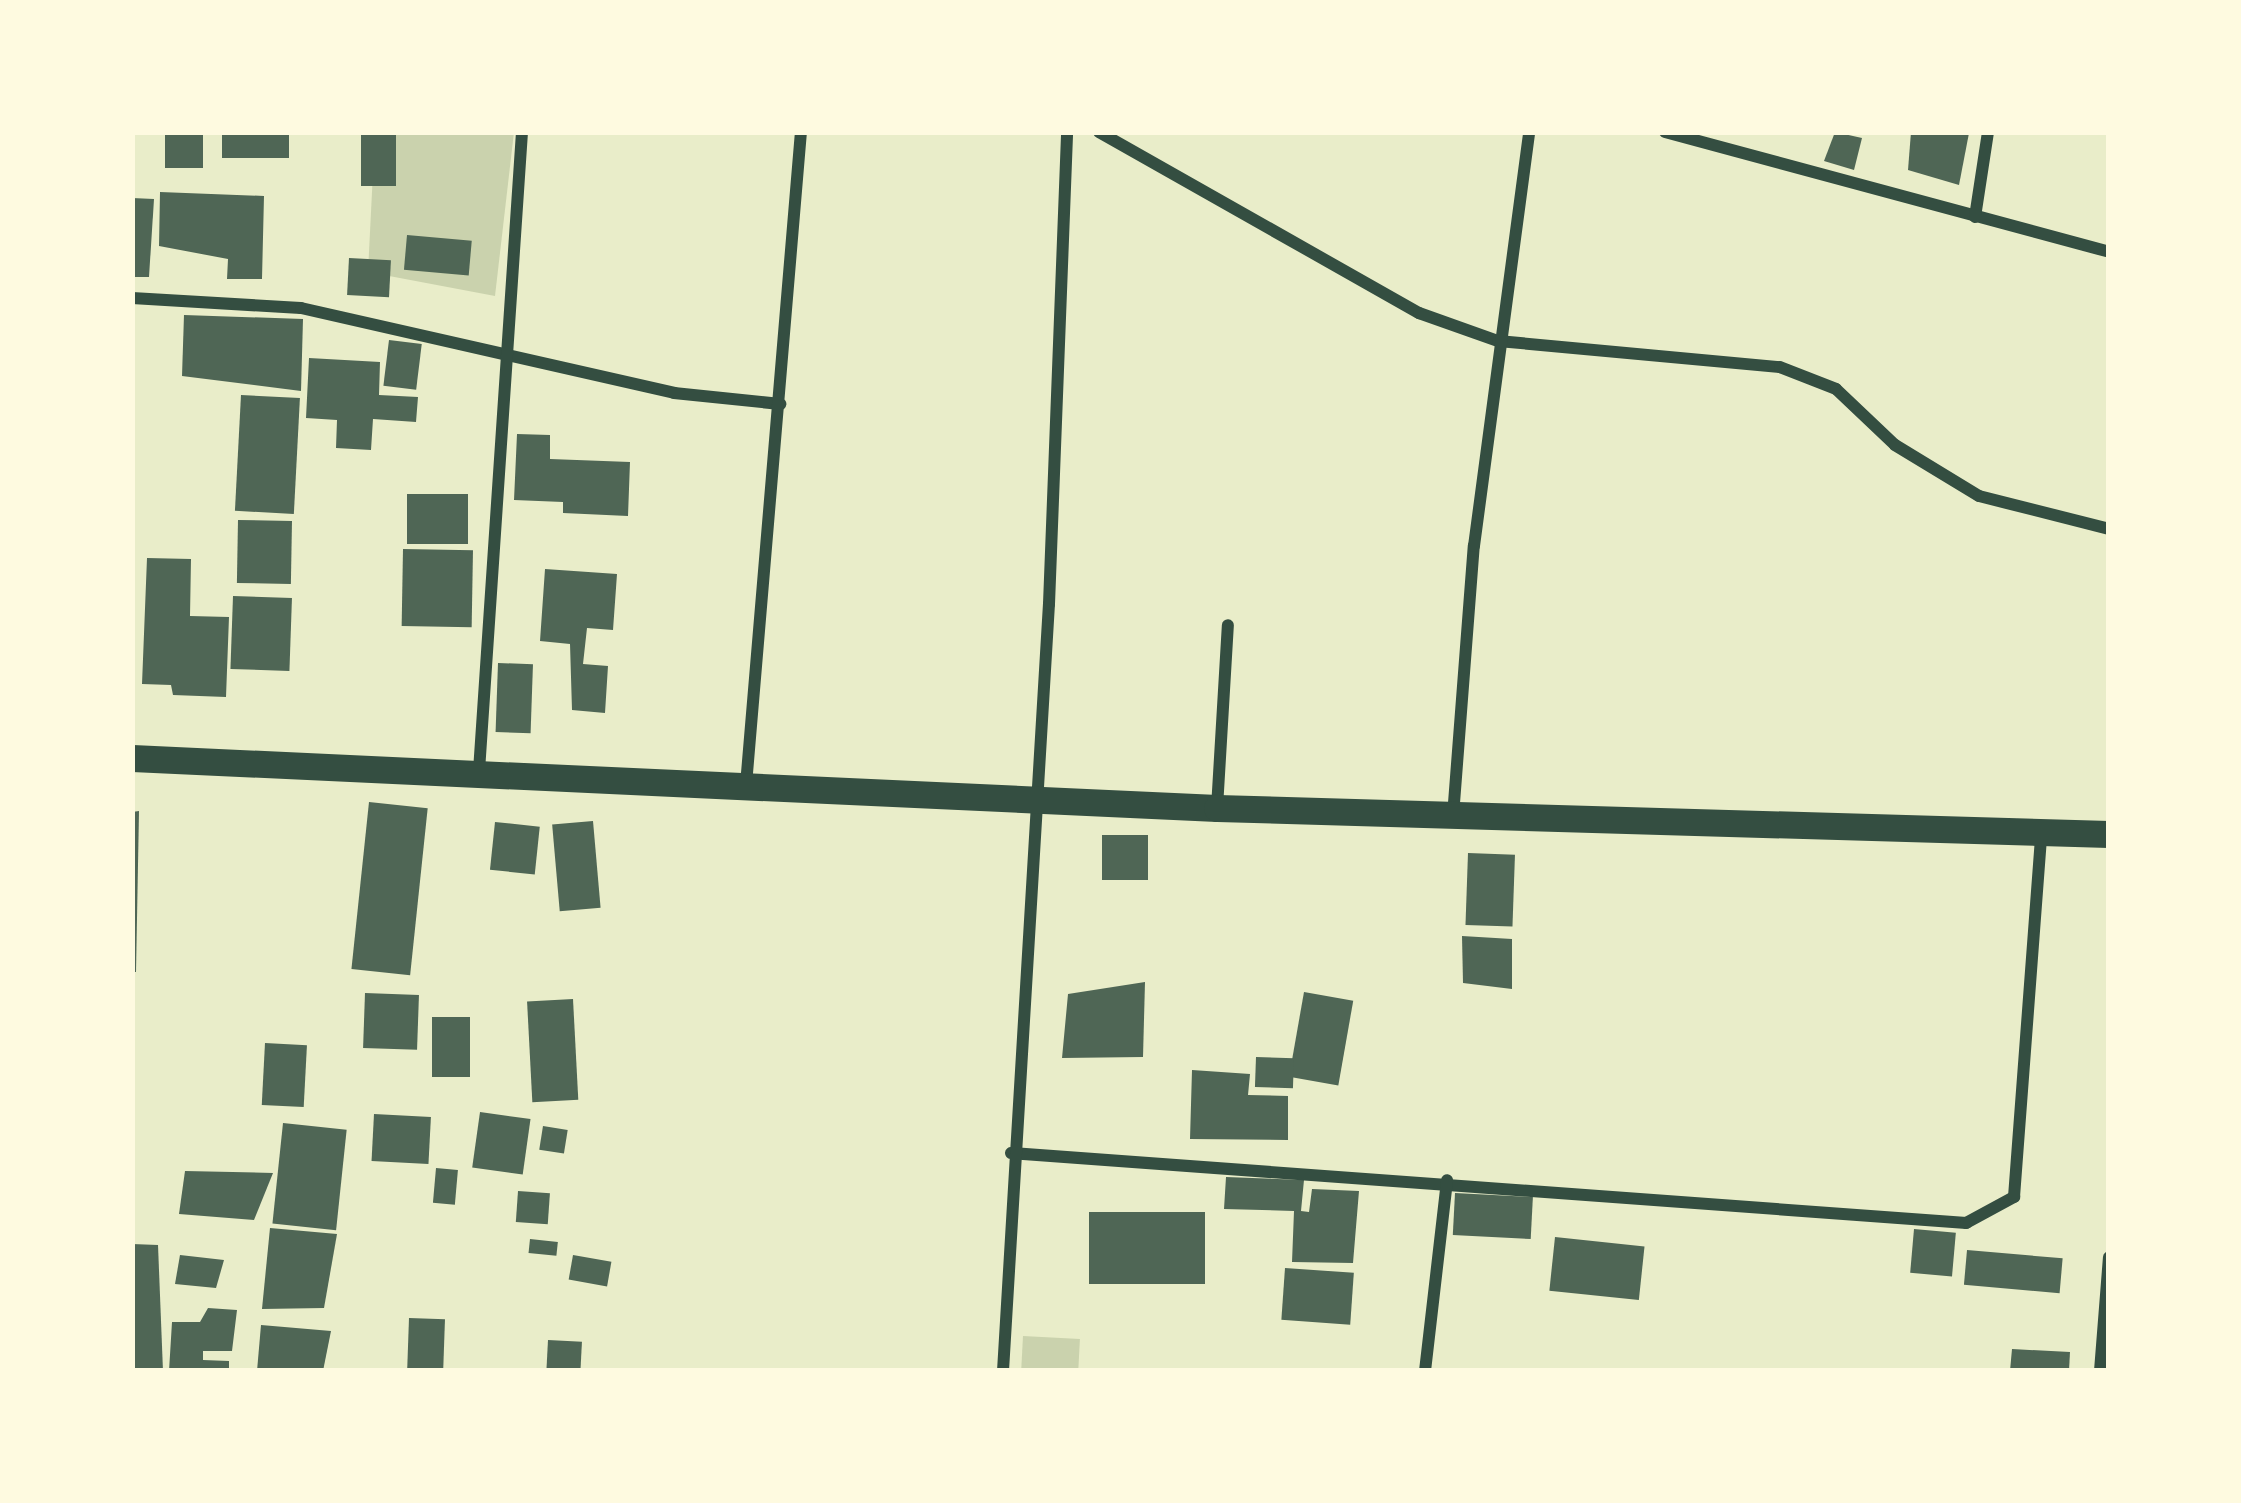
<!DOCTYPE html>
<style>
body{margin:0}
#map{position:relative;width:2241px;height:1503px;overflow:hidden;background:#e9edc9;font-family:Ubuntu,sans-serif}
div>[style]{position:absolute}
.green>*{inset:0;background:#cad2ad;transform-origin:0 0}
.building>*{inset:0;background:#4f6655;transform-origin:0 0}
.minor>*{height:12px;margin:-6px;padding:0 6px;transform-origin:6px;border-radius:6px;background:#344e41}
.primary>*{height:27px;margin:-13.5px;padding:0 13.5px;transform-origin:13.5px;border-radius:13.5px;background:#344e41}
span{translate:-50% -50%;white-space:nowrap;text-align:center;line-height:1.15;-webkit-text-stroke:9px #fefae0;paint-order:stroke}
.frame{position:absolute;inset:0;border:135px solid #fefae0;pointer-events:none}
</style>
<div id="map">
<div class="green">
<div style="clip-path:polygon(375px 132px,514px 132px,495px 296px,368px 272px)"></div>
<div style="left:1023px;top:1336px;width:57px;height:35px;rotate:3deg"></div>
</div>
<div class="building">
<div style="left:165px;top:132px;width:38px;height:36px"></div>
<div style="left:222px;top:132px;width:67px;height:26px"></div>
<div style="left:361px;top:132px;width:35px;height:54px"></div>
<div style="clip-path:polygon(1835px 132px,1862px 138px,1854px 170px,1824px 161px)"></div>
<div style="clip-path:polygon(1911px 132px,1969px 133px,1959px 185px,1908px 170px)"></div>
<div style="clip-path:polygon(160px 192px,264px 196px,262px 279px,227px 279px,228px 259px,159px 246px)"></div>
<div style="clip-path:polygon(132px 198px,154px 199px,149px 277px,132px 277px)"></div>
<div style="left:407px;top:235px;width:65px;height:35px;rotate:5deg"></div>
<div style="left:349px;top:258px;width:42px;height:37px;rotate:3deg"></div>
<div style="clip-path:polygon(184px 315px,303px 319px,301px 391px,182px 376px)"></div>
<div style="left:389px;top:340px;width:33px;height:46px;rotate:7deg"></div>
<div style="clip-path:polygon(309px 358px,380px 362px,379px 395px,418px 397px,416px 422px,373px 419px,371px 450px,336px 448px,337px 420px,306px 418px)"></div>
<div style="left:241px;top:395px;width:59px;height:116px;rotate:3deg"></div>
<div style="clip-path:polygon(517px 434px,550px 435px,550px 459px,630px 462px,628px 516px,563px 513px,563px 502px,514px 500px)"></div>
<div style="left:468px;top:494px;width:50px;height:61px;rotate:90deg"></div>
<div style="left:238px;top:520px;width:54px;height:63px;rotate:1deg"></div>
<div style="left:403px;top:549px;width:70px;height:77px;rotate:1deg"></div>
<div style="clip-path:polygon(147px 558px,191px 559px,190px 616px,229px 617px,226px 697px,173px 695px,171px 685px,142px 684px)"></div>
<div style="clip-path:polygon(545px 569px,617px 574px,613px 630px,587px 628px,583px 664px,608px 666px,605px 713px,572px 710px,570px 644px,540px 641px)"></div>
<div style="left:233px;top:596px;width:59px;height:73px;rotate:2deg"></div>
<div style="left:498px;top:663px;width:35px;height:69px;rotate:2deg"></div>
<div style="left:369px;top:802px;width:59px;height:168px;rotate:6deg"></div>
<div style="clip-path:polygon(139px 811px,136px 972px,132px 972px,132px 812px)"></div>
<div style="left:593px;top:821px;width:87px;height:41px;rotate:85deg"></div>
<div style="left:495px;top:822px;width:45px;height:48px;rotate:6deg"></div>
<div style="left:1102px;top:835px;width:46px;height:45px"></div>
<div style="left:1468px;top:853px;width:47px;height:72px;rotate:2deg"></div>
<div style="clip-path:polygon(1462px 936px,1512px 939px,1512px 989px,1463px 983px)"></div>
<div style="clip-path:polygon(1145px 982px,1143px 1057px,1062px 1058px,1068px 994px)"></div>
<div style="left:1304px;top:992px;width:50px;height:86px;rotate:10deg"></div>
<div style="left:365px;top:993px;width:54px;height:55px;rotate:2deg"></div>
<div style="left:573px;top:999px;width:101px;height:46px;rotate:87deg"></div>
<div style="left:432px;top:1017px;width:38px;height:60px"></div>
<div style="left:265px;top:1043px;width:42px;height:62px;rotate:3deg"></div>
<div style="left:1256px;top:1057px;width:38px;height:30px;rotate:2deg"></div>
<div style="clip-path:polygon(1192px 1070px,1250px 1074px,1248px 1095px,1288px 1096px,1288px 1140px,1190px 1139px)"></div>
<div style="left:480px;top:1112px;width:51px;height:56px;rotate:8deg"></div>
<div style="left:374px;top:1114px;width:57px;height:47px;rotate:3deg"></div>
<div style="left:283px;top:1123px;width:64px;height:101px;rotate:6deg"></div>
<div style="left:543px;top:1126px;width:25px;height:24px;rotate:9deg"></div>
<div style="left:436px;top:1168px;width:22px;height:35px;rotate:5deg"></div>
<div style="clip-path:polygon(185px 1171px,273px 1173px,254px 1220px,179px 1214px)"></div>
<div style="clip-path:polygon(1226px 1177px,1304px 1180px,1301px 1211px,1309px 1212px,1312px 1189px,1359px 1191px,1353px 1263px,1292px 1262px,1294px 1211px,1224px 1209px)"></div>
<div style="left:518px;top:1191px;width:32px;height:31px;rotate:4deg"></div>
<div style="left:1455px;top:1193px;width:78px;height:42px;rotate:3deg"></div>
<div style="left:1089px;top:1212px;width:116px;height:72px"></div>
<div style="clip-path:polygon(270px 1228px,337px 1234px,324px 1308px,262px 1309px)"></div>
<div style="left:1914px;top:1229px;width:42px;height:44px;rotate:5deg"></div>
<div style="left:1555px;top:1237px;width:90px;height:54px;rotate:6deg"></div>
<div style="left:530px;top:1239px;width:28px;height:14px;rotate:6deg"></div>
<div style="clip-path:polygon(132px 1244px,158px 1245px,163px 1371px,132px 1371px)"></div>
<div style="left:1967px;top:1250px;width:96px;height:35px;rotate:5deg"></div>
<div style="clip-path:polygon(180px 1255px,224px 1260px,216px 1288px,175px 1284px)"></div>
<div style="left:573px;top:1255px;width:39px;height:25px;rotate:10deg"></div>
<div style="left:1285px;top:1268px;width:69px;height:52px;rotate:4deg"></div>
<div style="clip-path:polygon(208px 1308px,237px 1310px,232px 1351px,203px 1351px,203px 1360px,229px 1361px,229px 1371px,169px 1371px,172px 1322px,200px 1322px)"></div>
<div style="left:409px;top:1318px;width:36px;height:53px;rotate:2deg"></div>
<div style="clip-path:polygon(261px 1325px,331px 1331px,323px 1371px,257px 1371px)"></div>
<div style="left:548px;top:1340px;width:34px;height:31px;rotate:3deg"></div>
<div style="clip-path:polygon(2012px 1349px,2070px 1352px,2069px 1371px,2010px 1371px)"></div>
</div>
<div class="minor">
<div style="left:1099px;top:132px;width:368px;rotate:29.5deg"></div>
<div style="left:1419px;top:313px;width:84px;rotate:19.5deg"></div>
<div style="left:1498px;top:341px;width:283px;rotate:5.3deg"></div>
<div style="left:1780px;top:367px;width:60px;rotate:21.4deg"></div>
<div style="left:1836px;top:389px;width:81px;rotate:43.5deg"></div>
<div style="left:1895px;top:445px;width:98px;rotate:31.3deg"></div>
<div style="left:1979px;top:496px;width:134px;rotate:14.2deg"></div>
<div style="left:1665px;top:132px;width:460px;rotate:15.1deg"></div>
<div style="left:1975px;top:217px;width:86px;rotate:-81.3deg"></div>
<div style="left:132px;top:298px;width:169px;rotate:3.4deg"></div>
<div style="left:301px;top:308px;width:383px;rotate:12.8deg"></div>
<div style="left:674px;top:393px;width:107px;rotate:5.9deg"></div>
<div style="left:479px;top:771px;width:640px;rotate:-86.15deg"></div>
<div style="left:746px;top:785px;width:655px;rotate:-85.19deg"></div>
<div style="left:1217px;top:808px;width:183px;rotate:-86.6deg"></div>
<div style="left:1453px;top:816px;width:271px;rotate:-85.6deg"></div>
<div style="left:1474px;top:546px;width:418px;rotate:-82.4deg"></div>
<div style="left:1011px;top:1153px;width:958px;rotate:4.19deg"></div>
<div style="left:1966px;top:1223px;width:55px;rotate:-28.4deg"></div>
<div style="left:2014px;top:1197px;width:362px;rotate:-85.7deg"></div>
<div style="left:1003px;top:1371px;width:768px;rotate:-86.57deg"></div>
<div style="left:1049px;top:604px;width:472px;rotate:-87.8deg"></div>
<div style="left:1425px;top:1371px;width:192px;rotate:-83.4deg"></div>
<div style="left:2100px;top:1371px;width:114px;rotate:-85.5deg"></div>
</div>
<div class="primary">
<div style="left:132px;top:758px;width:1086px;rotate:2.64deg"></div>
<div style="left:1217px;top:808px;width:892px;rotate:1.67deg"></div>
</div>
<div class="frame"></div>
</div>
